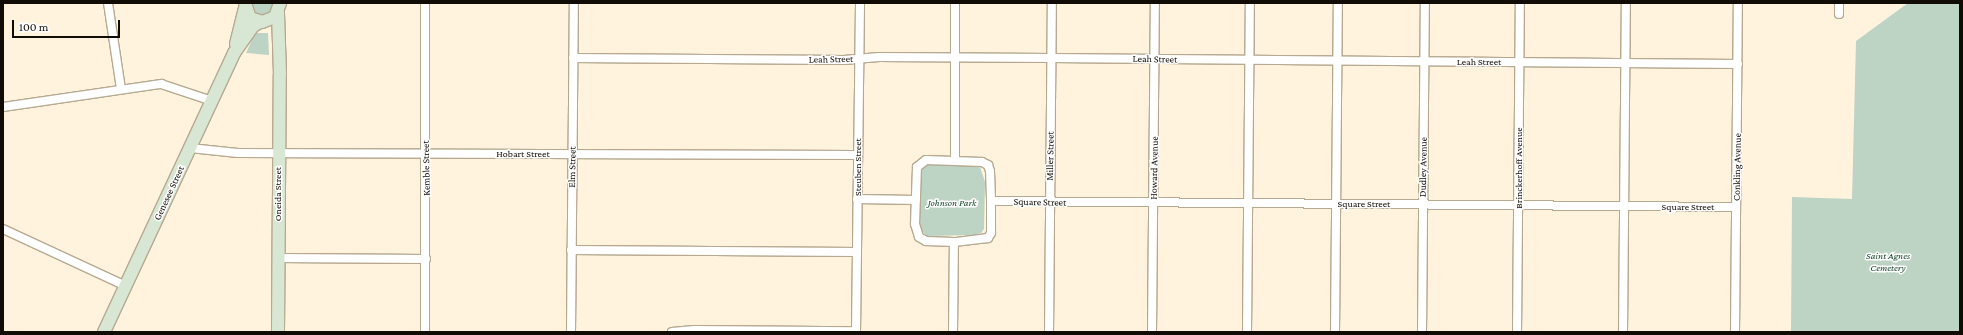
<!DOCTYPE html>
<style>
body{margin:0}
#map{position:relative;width:1963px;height:335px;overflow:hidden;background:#fff3de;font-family:"Crimson Pro",serif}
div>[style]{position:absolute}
.green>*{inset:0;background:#bdd3c3}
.roads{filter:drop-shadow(1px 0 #b6a990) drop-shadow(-1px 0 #b6a990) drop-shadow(0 1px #b6a990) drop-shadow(0 -1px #b6a990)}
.street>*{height:8px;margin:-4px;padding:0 4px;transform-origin:4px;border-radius:4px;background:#fff}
.secondary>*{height:12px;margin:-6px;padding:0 6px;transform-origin:6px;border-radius:6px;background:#d8e7d4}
span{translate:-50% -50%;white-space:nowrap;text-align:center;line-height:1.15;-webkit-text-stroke:3px #fff;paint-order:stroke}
.street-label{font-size:10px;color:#100b04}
.park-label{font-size:10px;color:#164629;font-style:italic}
.frame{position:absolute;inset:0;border:4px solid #100b04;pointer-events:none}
.scale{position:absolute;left:12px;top:20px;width:108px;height:18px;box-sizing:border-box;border:2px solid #100b04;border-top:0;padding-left:5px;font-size:12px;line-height:14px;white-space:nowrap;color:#100b04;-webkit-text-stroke:3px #fff;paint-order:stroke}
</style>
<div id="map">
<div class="green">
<div style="clip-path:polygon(245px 3px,280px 3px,262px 22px)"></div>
<div style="clip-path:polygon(1908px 3px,1960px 3px,1960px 332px,1791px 332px,1792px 197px,1852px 199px,1856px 41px)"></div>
<div style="clip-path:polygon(255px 33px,268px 33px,269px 55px,246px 53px)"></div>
<div style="clip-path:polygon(929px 164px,980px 167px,985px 182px,984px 229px,981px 233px,975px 235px,927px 236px,923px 232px,919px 224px,921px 175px,922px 170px)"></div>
</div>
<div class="roads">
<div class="street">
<div style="left:108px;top:3px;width:87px;rotate:81.4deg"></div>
<div style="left:1839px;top:14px;width:11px;rotate:-90deg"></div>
<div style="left:573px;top:58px;width:271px;rotate:0.4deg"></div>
<div style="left:844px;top:60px;width:35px;rotate:-5deg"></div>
<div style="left:879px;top:57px;width:172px;rotate:0.3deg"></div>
<div style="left:1051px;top:58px;width:687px;rotate:0.5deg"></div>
<div style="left:3px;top:107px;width:160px;rotate:-8.3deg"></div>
<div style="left:161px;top:84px;width:54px;rotate:18.4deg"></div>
<div style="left:190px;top:148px;width:48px;rotate:5.9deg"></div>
<div style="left:238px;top:153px;width:619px;rotate:0.19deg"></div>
<div style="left:926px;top:160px;width:56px;rotate:2deg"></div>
<div style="left:982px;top:162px;width:7px;rotate:27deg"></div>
<div style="left:988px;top:165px;width:6px;rotate:72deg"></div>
<div style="left:990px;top:171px;width:30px;rotate:88deg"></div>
<div style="left:991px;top:201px;width:32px;rotate:90deg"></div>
<div style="left:991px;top:233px;width:6px;rotate:121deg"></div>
<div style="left:988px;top:238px;width:34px;rotate:173deg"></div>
<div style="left:954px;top:242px;width:28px;rotate:-178deg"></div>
<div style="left:926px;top:241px;width:8px;rotate:-150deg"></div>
<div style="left:919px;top:237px;width:14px;rotate:-107deg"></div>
<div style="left:915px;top:224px;width:57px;rotate:-88deg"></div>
<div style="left:917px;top:167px;width:11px;rotate:-38deg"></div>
<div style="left:955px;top:161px;width:158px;rotate:-90deg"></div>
<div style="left:857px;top:199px;width:59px;rotate:1deg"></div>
<div style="left:991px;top:201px;width:745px;rotate:0.46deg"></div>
<div style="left:3px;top:229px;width:136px;rotate:24.9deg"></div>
<div style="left:571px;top:250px;width:286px;rotate:0.4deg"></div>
<div style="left:278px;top:258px;width:148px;rotate:0.4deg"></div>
<div style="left:425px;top:332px;width:329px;rotate:-90deg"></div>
<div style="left:571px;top:332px;width:329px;rotate:-89.5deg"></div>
<div style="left:672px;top:332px;width:22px;rotate:-5deg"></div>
<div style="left:694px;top:330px;width:162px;rotate:0.4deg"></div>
<div style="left:856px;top:332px;width:329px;rotate:-89.3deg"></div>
<div style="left:953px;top:332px;width:90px;rotate:-89.4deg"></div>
<div style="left:1049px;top:332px;width:329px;rotate:-89.5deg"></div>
<div style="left:1152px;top:332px;width:329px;rotate:-89.5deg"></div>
<div style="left:1247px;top:332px;width:329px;rotate:-89.5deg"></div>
<div style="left:1335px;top:332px;width:329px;rotate:-89.5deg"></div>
<div style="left:1422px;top:332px;width:329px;rotate:-89.5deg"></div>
<div style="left:1517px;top:332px;width:329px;rotate:-89.5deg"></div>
<div style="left:1623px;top:332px;width:329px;rotate:-89.5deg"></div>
<div style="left:1735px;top:332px;width:329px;rotate:-89.5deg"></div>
</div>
<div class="secondary">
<div style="left:245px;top:3px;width:16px;rotate:72deg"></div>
<div style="left:250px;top:18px;width:13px;rotate:18deg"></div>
<div style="left:262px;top:22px;width:14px;rotate:-21deg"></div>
<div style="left:275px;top:17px;width:15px;rotate:-70deg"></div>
<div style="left:236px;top:44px;width:36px;rotate:-76deg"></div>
<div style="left:104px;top:332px;width:308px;rotate:-65deg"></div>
<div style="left:234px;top:53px;width:33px;rotate:-55deg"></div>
<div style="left:253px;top:26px;width:8px;rotate:-30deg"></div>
<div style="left:278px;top:332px;width:258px;rotate:-89.6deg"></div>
<div style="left:280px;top:74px;width:61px;rotate:-91.9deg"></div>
</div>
</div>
<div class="street-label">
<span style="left:831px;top:59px;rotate:-1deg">Leah Street</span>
<span style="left:1155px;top:59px;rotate:1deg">Leah Street</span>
<span style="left:1479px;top:62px">Leah Street</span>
<span style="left:523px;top:154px">Hobart Street</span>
<span style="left:1050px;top:156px;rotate:-89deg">Miller Street</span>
<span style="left:572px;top:167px;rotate:-89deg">Elm Street</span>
<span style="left:858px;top:167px;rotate:-90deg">Steuben Street</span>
<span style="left:1423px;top:167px;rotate:-89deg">Dudley Avenue</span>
<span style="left:1737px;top:167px;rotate:-89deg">Conkling Avenue</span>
<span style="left:426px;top:168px;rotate:-91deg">Kemble Street</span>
<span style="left:1154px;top:168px;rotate:-89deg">Howard Avenue</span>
<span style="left:1519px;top:168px;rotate:-90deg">Brinckerhoff Avenue</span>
<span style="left:169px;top:193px;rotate:-65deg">Genesee Street</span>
<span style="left:278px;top:194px;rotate:-90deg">Oneida Street</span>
<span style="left:1040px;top:202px;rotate:1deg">Square Street</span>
<span style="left:1364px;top:204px">Square Street</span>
<span style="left:1688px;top:207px">Square Street</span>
</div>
<div class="park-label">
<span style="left:952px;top:203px">Johnson Park</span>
<span style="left:1888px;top:261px">Saint Agnes<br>Cemetery</span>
</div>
<div class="frame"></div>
<div class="scale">100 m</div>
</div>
